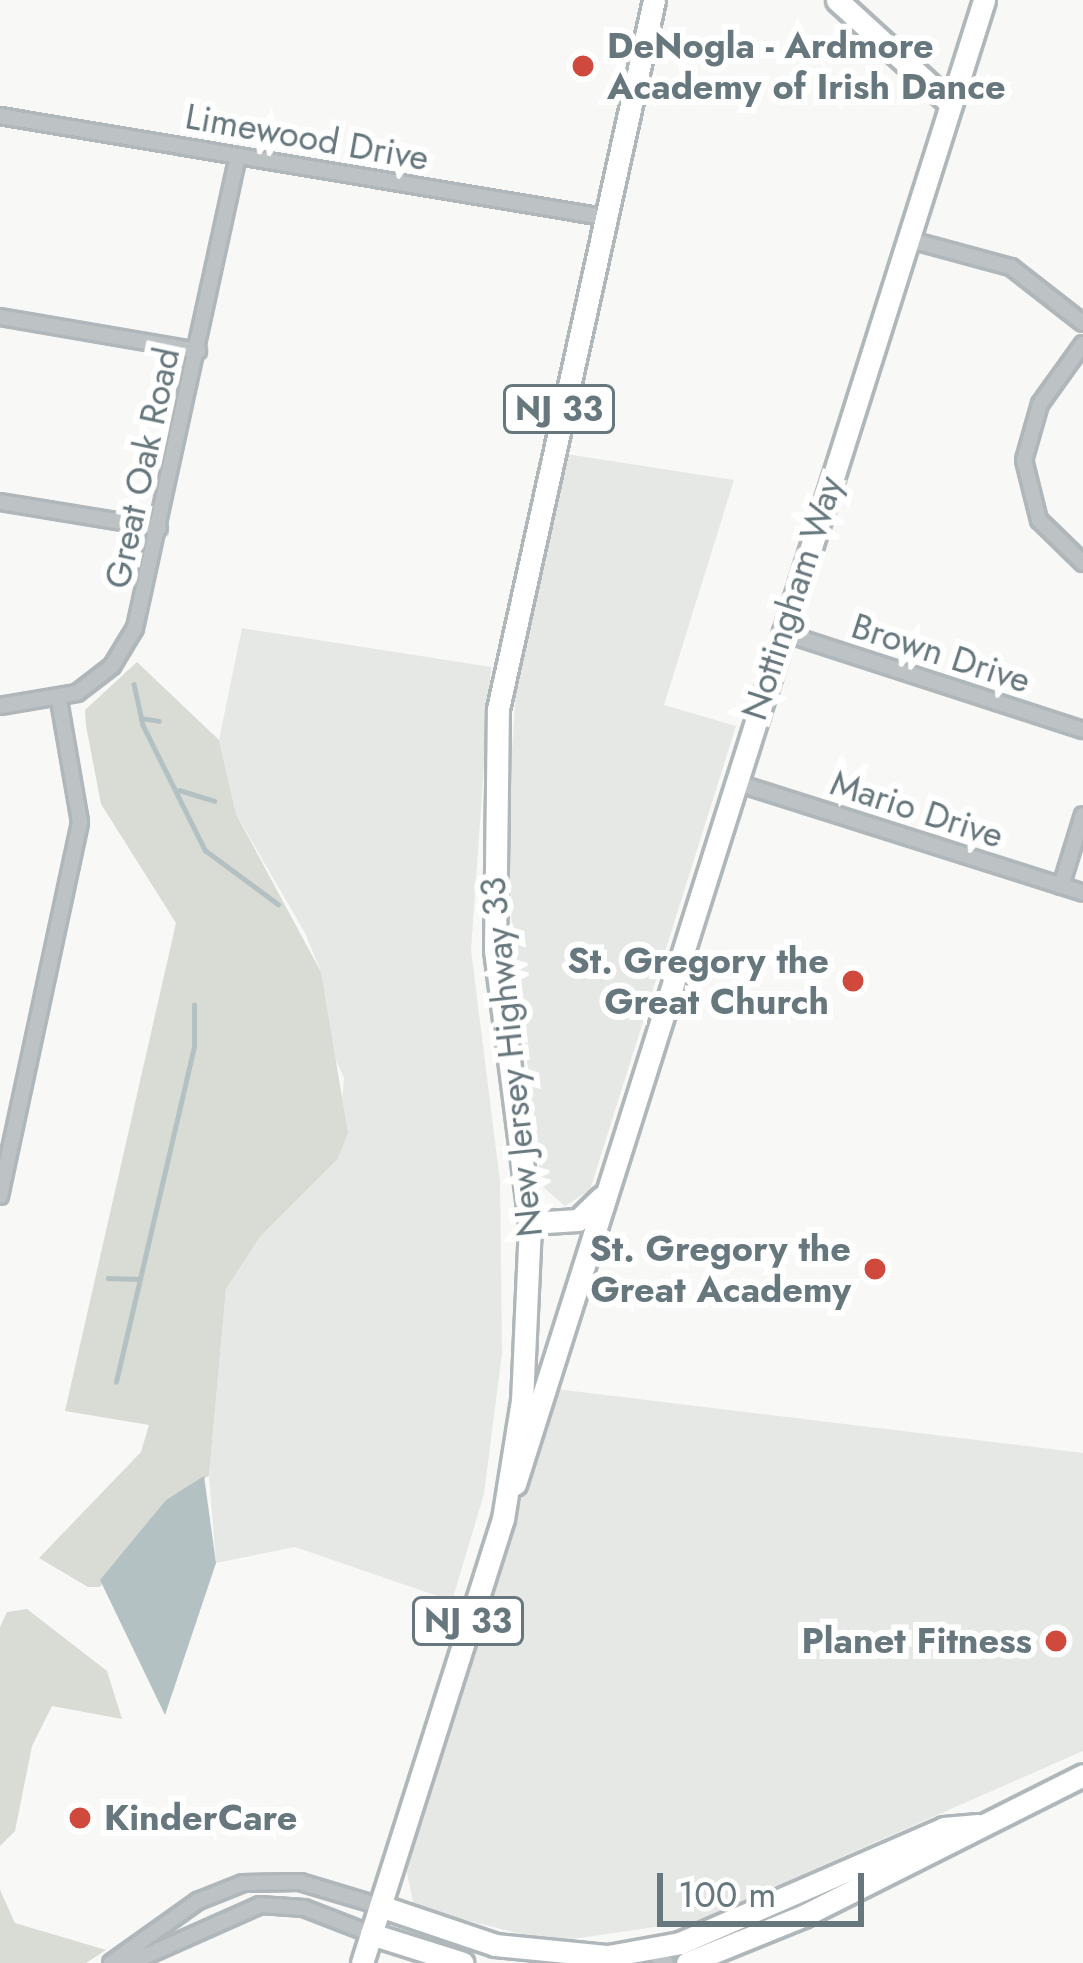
<!DOCTYPE html>
<style>
body{margin:0}
#map{position:relative;width:1083px;height:1963px;overflow:hidden;background:#f8f8f6;font-family:Jost,sans-serif}
div>[style]{position:absolute}
.built>*{inset:0;background:#e6e8e6}
.green>*{inset:0;background:#d9dcd5}
.water>*{inset:0;background:#b4c1c3}
.stream>*{height:4.5px;margin:-2.25px;padding:0 2.25px;transform-origin:2.25px;border-radius:2.25px;background:#b4c1c3}
.roads{filter:drop-shadow(3px 0 #b0b7ba) drop-shadow(-3px 0 #b0b7ba) drop-shadow(0 3px #b0b7ba) drop-shadow(0 -3px #b0b7ba)}
.street>*{height:14px;margin:-7px;padding:0 7px;transform-origin:7px;border-radius:7px;background:#bdc3c5}
.secondary>*{height:21px;margin:-10.5px;padding:0 10.5px;transform-origin:10.5px;border-radius:10.5px;background:#fff}
.primary>*{height:21px;margin:-10.5px;padding:0 10.5px;transform-origin:10.5px;border-radius:10.5px;background:#fff}
.dots>*{width:33px;height:33px;translate:-50% -50%;box-sizing:border-box;border:6px solid #fff;border-radius:50%}
span{translate:-50% -50%;white-space:nowrap;text-align:center;line-height:1.15;-webkit-text-stroke:12px #fff;paint-order:stroke}
.shield-label span{padding:3px 9px;background:#fff;border:3px solid;border-radius:9px;-webkit-text-stroke-width:0}
.shield-label{font-size:33px;color:#66777d;font-weight:700}
.poi-label{font-size:36px;color:#66777d;font-weight:700}
.left{translate:0 -50%;text-align:left}
.right{translate:-100% -50%;text-align:right}
.street-label{font-size:36px;color:#66777d}
.scale{position:absolute;left:657px;top:1873px;width:207px;height:54px;box-sizing:border-box;border:6px solid #66777d;border-top:0;padding-left:15px;font-size:36px;line-height:42px;white-space:nowrap;color:#66777d;-webkit-text-stroke:9px #fff;paint-order:stroke}
</style>
<div id="map">
<div class="built">
<div style="clip-path:polygon(566px 454px,734px 480px,664px 705px,736px 726px,590px 1190px,565px 1206px,541px 1185px,505px 861px,517px 673px)"></div>
<div style="clip-path:polygon(242px 628px,491px 667px,471px 950px,500px 1181px,502px 1353px,484px 1494px,452px 1601px,295px 1547px,216px 1563px,209px 1476px,226px 1289px,260px 1237px,337px 1160px,344px 1078px,325px 1037px,321px 972px,305px 933px,236px 814px,219px 740px)"></div>
<div style="clip-path:polygon(556px 1389px,1083px 1453px,1083px 1751px,696px 1921px,552px 1942px,414px 1907px,406px 1868px)"></div>
</div>
<div class="green">
<div style="clip-path:polygon(137px 662px,219px 740px,236px 814px,321px 972px,348px 1133px,337px 1160px,260px 1237px,226px 1289px,209px 1476px,166px 1500px,100px 1587px,88px 1587px,39px 1558px,141px 1452px,149px 1425px,65px 1411px,176px 923px,101px 804px,86px 726px,85px 710px)"></div>
<div style="clip-path:polygon(27px 1609px,107px 1671px,122px 1719px,52px 1706px,32px 1746px,15px 1831px,0 1846px,0 1627px,7px 1612px)"></div>
<div style="clip-path:polygon(0 1890px,15px 1923px,106px 1950px,86px 1963px,0 1963px)"></div>
</div>
<div class="water">
<div style="clip-path:polygon(204px 1476px,216px 1563px,165px 1715px,100px 1580px,166px 1500px)"></div>
</div>
<div class="stream">
<div style="left:134px;top:684px;width:42px;rotate:77.6deg"></div>
<div style="left:143px;top:725px;width:140px;rotate:63.6deg"></div>
<div style="left:205px;top:850px;width:91px;rotate:36.5deg"></div>
<div style="left:141px;top:718px;width:18px;rotate:9deg"></div>
<div style="left:179px;top:790px;width:37px;rotate:17deg"></div>
<div style="left:108px;top:1278px;width:30px;rotate:2deg"></div>
<div style="left:116px;top:1382px;width:344px;rotate:-76.9deg"></div>
<div style="left:194px;top:1047px;width:42px;rotate:-90deg"></div>
</div>
<div class="roads">
<div class="street">
<div style="left:0;top:116px;width:611px;rotate:9.51deg"></div>
<div style="left:907px;top:239px;width:108px;rotate:15.1deg"></div>
<div style="left:1011px;top:267px;width:91px;rotate:37.9deg"></div>
<div style="left:0;top:317px;width:201px;rotate:9.7deg"></div>
<div style="left:1083px;top:344px;width:74px;rotate:125.6deg"></div>
<div style="left:1040px;top:404px;width:58px;rotate:105.9deg"></div>
<div style="left:1024px;top:460px;width:62px;rotate:76deg"></div>
<div style="left:1039px;top:520px;width:62px;rotate:44.3deg"></div>
<div style="left:0;top:502px;width:161px;rotate:9.3deg"></div>
<div style="left:781px;top:632px;width:318px;rotate:18deg"></div>
<div style="left:0;top:706px;width:78px;rotate:-9.6deg"></div>
<div style="left:77px;top:693px;width:44px;rotate:-37.6deg"></div>
<div style="left:112px;top:666px;width:44px;rotate:-58.8deg"></div>
<div style="left:135px;top:628px;width:483px;rotate:-77.7deg"></div>
<div style="left:734px;top:782px;width:366px;rotate:17.6deg"></div>
<div style="left:1061px;top:886px;width:74px;rotate:-72.8deg"></div>
<div style="left:0;top:1196px;width:382px;rotate:-77.9deg"></div>
<div style="left:80px;top:822px;width:123px;rotate:-99.8deg"></div>
<div style="left:650px;top:1949px;width:21px;rotate:41deg"></div>
<div style="left:111px;top:1963px;width:107px;rotate:-35.5deg"></div>
<div style="left:198px;top:1901px;width:48px;rotate:-21.8deg"></div>
<div style="left:243px;top:1883px;width:57px;rotate:-1deg"></div>
<div style="left:300px;top:1882px;width:84px;rotate:16.7deg"></div>
<div style="left:130px;top:1963px;width:142px;rotate:-24deg"></div>
<div style="left:260px;top:1905px;width:44px;rotate:3.9deg"></div>
<div style="left:304px;top:1908px;width:72px;rotate:21.2deg"></div>
</div>
<div class="secondary">
<div style="left:837px;top:0;width:154px;rotate:42.4deg"></div>
<div style="left:530px;top:1223px;width:48px;rotate:-3.6deg"></div>
<div style="left:578px;top:1220px;width:33px;rotate:-44deg"></div>
<div style="left:515px;top:1484px;width:1556px;rotate:-72.46deg"></div>
<div style="left:380px;top:1906px;width:121px;rotate:18.7deg"></div>
<div style="left:495px;top:1945px;width:114px;rotate:5.6deg"></div>
<div style="left:608px;top:1956px;width:73px;rotate:-10.2deg"></div>
<div style="left:680px;top:1943px;width:288px;rotate:-23.5deg"></div>
<div style="left:944px;top:1828px;width:34px;rotate:-5deg"></div>
<div style="left:371px;top:1934px;width:96px;rotate:17.5deg"></div>
<div style="left:687px;top:1963px;width:125px;rotate:-22.1deg"></div>
<div style="left:803px;top:1916px;width:313px;rotate:-26.7deg"></div>
</div>
<div class="primary">
<div style="left:362px;top:1963px;width:466px;rotate:-72.4deg"></div>
<div style="left:503px;top:1519px;width:120px;rotate:-80.9deg"></div>
<div style="left:522px;top:1401px;width:178px;rotate:-87.4deg"></div>
<div style="left:530px;top:1223px;width:275px;rotate:-97.3deg"></div>
<div style="left:495px;top:950px;width:241px;rotate:-89.3deg"></div>
<div style="left:498px;top:709px;width:726px;rotate:-77.59deg"></div>
</div>
</div>
<div class="dots">
<div style="left:583px;top:66px;background:#d0493d"></div>
<div style="left:853px;top:981px;background:#d0493d"></div>
<div style="left:875px;top:1269px;background:#d0493d"></div>
<div style="left:1056px;top:1641px;background:#d0493d"></div>
<div style="left:80px;top:1818px;background:#d0493d"></div>
</div>
<div class="shield-label">
<span style="left:559px;top:409px">NJ 33</span>
<span style="left:468px;top:1621px">NJ 33</span>
</div>
<div class="poi-label">
<span class="left" style="left:607px;top:66px">DeNogla - Ardmore<br>Academy of Irish Dance</span>
<span class="right" style="left:829px;top:981px">St. Gregory the<br>Great Church</span>
<span class="right" style="left:851px;top:1269px">St. Gregory the<br>Great Academy</span>
<span class="right" style="left:1032px;top:1641px">Planet Fitness</span>
<span class="left" style="left:104px;top:1818px">KinderCare</span>
</div>
<div class="street-label">
<span style="left:307px;top:137px;rotate:10deg">Limewood Drive</span>
<span style="left:142px;top:468px;rotate:-78deg">Great Oak Road</span>
<span style="left:792px;top:598px;rotate:-72deg">Nottingham Way</span>
<span style="left:941px;top:653px;rotate:18deg">Brown Drive</span>
<span style="left:917px;top:809px;rotate:18deg">Mario Drive</span>
<span style="left:511px;top:1057px;rotate:-96deg">New Jersey Highway 33</span>
</div>
<div class="scale">100 m</div>
</div>
